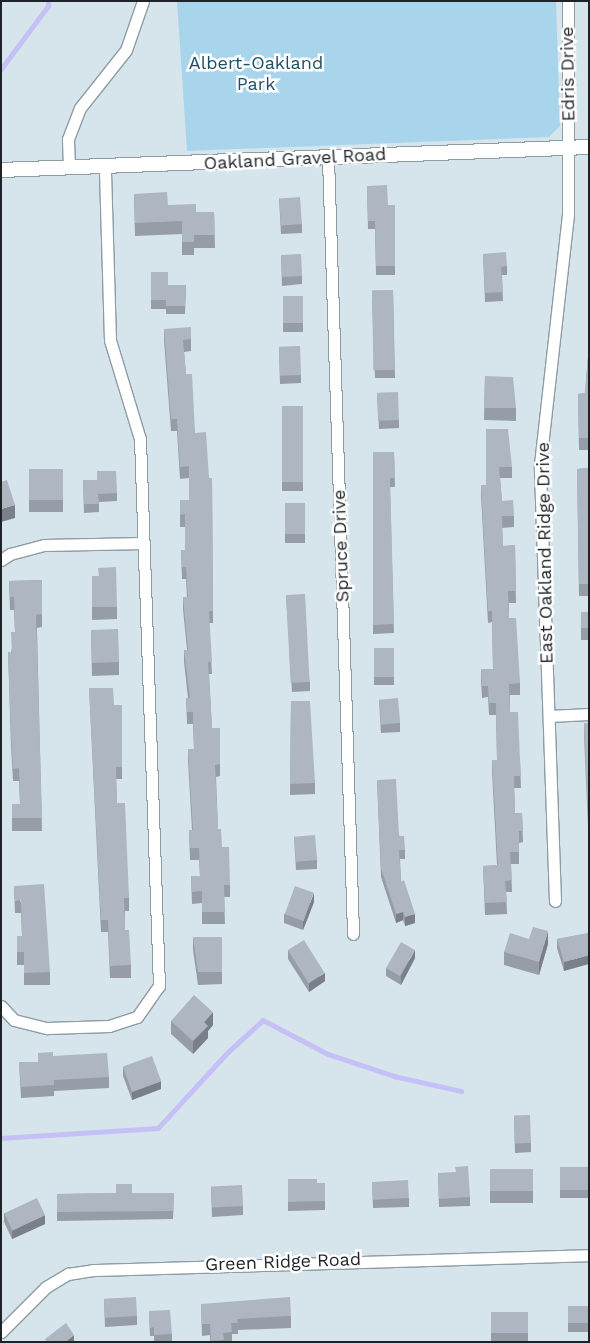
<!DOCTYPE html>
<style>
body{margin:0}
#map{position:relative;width:590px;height:1343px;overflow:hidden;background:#d6e5ec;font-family:"Work Sans",sans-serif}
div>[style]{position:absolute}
.green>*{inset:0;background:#a8d5eb}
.stream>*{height:4.5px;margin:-2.25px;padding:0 2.25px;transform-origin:2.25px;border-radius:2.25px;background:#c5c0f6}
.roads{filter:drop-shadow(1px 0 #8e9ca4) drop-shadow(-1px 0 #8e9ca4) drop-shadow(0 1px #8e9ca4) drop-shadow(0 -1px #8e9ca4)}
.minor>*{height:11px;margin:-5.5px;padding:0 5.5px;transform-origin:5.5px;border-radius:5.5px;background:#fff}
.tertiary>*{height:14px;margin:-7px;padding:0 7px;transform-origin:7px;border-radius:7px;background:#fff}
.wall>*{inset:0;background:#969da7;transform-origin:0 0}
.shaded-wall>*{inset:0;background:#7a7f88}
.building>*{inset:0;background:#aeb6c2;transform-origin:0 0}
span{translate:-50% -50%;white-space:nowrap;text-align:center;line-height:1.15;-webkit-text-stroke:5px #fff;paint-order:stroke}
.park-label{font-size:18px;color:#1e5065}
.street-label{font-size:18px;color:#1d2326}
.frame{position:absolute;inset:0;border:2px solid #1d2326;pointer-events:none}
</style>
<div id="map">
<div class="green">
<div style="clip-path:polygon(177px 1px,556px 1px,560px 126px,549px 137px,187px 151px)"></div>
</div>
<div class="stream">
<div style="left:1px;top:69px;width:79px;rotate:-53.3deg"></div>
<div style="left:48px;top:6px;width:5px;rotate:-90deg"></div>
<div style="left:1px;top:1138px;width:157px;rotate:-3.6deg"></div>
<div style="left:158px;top:1128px;width:103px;rotate:-47.4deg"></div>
<div style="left:228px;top:1052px;width:47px;rotate:-42.4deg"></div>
<div style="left:263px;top:1020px;width:73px;rotate:27.6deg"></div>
<div style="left:328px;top:1054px;width:70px;rotate:18.4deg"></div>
<div style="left:394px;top:1076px;width:69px;rotate:12.6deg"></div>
</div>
<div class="roads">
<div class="minor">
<div style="left:328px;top:158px;width:776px;rotate:88.15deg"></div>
<div style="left:69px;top:168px;width:29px;rotate:-92deg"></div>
<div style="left:68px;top:139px;width:33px;rotate:-69deg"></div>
<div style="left:80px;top:108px;width:74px;rotate:-51.6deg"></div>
<div style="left:126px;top:50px;width:52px;rotate:-70.9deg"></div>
<div style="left:1px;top:560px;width:11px;rotate:-34deg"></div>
<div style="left:10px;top:554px;width:35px;rotate:-15deg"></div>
<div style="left:44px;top:545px;width:100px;rotate:-1.1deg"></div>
<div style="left:549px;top:716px;width:40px;rotate:-2.9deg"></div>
<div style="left:555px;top:901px;width:437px;rotate:-92deg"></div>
<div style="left:540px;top:464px;width:252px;rotate:-83.6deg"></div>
<div style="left:568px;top:214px;width:213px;rotate:-90deg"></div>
<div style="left:1px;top:1006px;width:19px;rotate:47deg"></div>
<div style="left:14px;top:1020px;width:34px;rotate:14deg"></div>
<div style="left:47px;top:1028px;width:62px;rotate:-1.8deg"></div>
<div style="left:109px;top:1026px;width:29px;rotate:-18deg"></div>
<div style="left:137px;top:1017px;width:38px;rotate:-55deg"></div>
<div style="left:159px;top:986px;width:547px;rotate:-91.99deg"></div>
<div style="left:140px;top:439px;width:103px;rotate:-106.9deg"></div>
<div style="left:110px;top:340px;width:172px;rotate:-91.7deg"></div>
<div style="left:1px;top:1332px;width:64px;rotate:-45deg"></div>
<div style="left:46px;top:1287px;width:26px;rotate:-31deg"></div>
<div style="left:68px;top:1274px;width:25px;rotate:-9deg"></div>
<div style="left:93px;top:1270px;width:496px;rotate:-1.7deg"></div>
</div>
<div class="tertiary">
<div style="left:1px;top:170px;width:588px;rotate:-2.24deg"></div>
</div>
</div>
<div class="wall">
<div style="clip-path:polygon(367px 186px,388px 205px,395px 205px,395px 275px,376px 275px,375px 229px,368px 229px)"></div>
<div style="clip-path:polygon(134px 194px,168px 205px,196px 212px,214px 212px,215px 248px,194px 248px,194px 255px,182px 255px,182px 234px,135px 236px)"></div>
<div style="clip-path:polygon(279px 198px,302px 224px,302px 233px,281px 234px)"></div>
<div style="clip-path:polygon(483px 254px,507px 266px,507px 275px,502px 275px,503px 301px,485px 302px)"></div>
<div style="clip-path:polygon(281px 255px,302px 276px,302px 284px,282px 286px)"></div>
<div style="clip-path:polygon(151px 272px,168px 285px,186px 285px,185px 314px,166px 314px,166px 309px,151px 309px)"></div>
<div style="clip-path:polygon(393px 290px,395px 378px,375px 378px,372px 300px)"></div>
<div style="left:303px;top:296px;width:36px;height:20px;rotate:90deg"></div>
<div style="clip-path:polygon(164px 329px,191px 339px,191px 351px,184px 352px,186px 374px,195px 433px,209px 478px,212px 478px,213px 623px,209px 623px,212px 674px,209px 674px,212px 728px,220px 728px,220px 776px,216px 777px,218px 829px,230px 885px,230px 897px,224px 897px,225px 924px,202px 924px,202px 903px,192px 904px,191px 876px,200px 876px,199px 860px,190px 860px,189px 830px,192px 830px,188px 761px,188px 749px,194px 749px,193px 724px,187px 724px,186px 698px,188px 698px,184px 662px,184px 650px,187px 650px,183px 609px,183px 597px,187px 597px,186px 579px,182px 579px,181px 550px,185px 550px,185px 527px,180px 527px,180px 512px,189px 500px,189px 478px,180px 479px,177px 431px,171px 431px,164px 341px)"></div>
<div style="clip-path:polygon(589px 344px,589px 596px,579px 596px,577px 469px,589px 468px,588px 450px,579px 450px,578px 394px,585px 393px)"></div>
<div style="clip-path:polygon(279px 348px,301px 375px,301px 383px,280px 384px)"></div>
<div style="clip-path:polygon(485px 376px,516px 408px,516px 421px,484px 420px)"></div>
<div style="clip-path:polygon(377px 393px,399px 420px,399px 428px,379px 429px)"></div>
<div style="left:303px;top:406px;width:85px;height:21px;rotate:90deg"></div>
<div style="clip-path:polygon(486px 429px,512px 467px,512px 478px,500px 478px,502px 501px,514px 516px,514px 527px,502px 528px,503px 546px,515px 545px,516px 603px,509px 603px,509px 618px,520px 683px,520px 695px,510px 695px,510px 712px,520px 760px,521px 788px,514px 788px,515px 813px,522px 813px,523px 842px,519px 843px,519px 864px,511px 864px,512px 892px,506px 892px,507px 914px,485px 915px,483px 866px,497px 865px,492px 772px,492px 760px,497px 760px,496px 715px,489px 715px,488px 697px,482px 698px,481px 681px,481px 669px,493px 669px,492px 622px,488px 623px,481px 496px,481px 485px,486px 485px)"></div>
<div style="clip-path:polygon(373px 452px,394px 452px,395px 487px,390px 487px,394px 633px,373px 634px)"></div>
<div style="left:29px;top:469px;width:34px;height:43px"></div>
<div style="clip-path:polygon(83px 480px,97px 480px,117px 493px,117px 501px,99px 502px,99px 512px,84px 513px)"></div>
<div style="left:285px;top:503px;width:20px;height:40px"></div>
<div style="clip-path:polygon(92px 576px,98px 576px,117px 607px,117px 619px,92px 620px)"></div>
<div style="clip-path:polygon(42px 580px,42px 627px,37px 628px,42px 831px,12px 831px,12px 804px,20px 804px,19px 781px,13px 781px,11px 747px,8px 652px,11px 653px,15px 632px,14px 610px,10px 610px,9px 581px)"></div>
<div style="clip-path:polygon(286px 595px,310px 682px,310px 691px,292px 692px)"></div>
<div style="left:581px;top:612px;width:8px;height:28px"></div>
<div style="clip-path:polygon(91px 630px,119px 662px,119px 675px,92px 676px)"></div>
<div style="left:374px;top:648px;width:20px;height:37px"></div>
<div style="clip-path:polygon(89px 688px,114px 705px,122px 705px,122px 779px,116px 779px,117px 803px,129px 898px,129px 911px,125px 911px,125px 930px,131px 965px,131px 978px,110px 978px,108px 932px,101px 932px)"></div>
<div style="clip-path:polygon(379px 700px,400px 723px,400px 732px,381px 733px)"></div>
<div style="clip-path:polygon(291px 701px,315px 783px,315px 794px,290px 795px)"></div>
<div style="clip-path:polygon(584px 723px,589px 723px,588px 826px,584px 736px)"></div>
<div style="clip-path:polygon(377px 780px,405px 850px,405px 859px,400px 859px,401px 882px,415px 923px,405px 926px,403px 920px,396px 923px,381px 877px)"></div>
<div style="clip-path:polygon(294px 836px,317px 860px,317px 869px,296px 870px)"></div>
<div style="clip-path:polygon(14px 886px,50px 972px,50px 985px,24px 985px,24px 965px,17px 965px,17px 936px,22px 936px,21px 913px,15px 913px)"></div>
<div style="clip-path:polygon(314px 902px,303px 930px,284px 923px,284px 914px)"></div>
<div style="clip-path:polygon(589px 933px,564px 971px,557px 948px,557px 939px)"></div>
<div style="clip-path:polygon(193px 937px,222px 972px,222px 984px,198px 985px,193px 950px)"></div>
<div style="clip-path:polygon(548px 944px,539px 975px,504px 965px,504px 952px)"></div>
<div style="clip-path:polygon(288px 950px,325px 981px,309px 992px,288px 959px)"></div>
<div style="clip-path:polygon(415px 958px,401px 985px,386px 976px,386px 968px)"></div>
<div style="clip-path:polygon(171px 1021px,213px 1025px,208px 1031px,208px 1038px,193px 1054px,171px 1034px)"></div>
<div style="clip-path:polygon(38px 1053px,53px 1056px,109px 1077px,109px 1088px,54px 1091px,54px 1096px,21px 1098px,19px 1062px,38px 1062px)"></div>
<div style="clip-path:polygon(123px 1067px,161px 1089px,132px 1100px,123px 1076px)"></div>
<div style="clip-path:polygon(514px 1116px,531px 1143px,531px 1152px,515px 1153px)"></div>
<div style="left:560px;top:1167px;width:29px;height:31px"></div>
<div style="left:533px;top:1169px;width:34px;height:43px;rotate:90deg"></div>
<div style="clip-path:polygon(438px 1173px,470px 1197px,470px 1206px,439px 1207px)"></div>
<div style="clip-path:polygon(288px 1179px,317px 1183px,325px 1183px,325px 1210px,288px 1211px)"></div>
<div style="clip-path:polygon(372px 1182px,409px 1198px,409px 1207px,373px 1208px)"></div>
<div style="clip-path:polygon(211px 1187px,243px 1206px,243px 1215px,212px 1217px)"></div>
<div style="clip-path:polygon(132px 1193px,174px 1193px,173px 1219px,57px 1221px,57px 1194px)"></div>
<div style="clip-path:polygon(4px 1213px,45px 1224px,12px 1239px,4px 1222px)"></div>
<div style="clip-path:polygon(104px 1299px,137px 1316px,137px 1325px,105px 1327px)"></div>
<div style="clip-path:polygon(201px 1304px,291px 1316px,291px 1328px,238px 1330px,238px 1334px,232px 1334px,232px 1342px,210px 1342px,210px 1335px,202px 1336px)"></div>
<div style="left:568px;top:1306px;width:21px;height:26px"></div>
<div style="clip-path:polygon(149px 1311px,172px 1334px,172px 1342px,154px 1342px,154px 1336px,150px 1336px)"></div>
<div style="left:491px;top:1312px;width:37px;height:30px"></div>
</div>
<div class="shaded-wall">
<div style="clip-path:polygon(15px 505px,15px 518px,1px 522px,1px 509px)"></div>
<div style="clip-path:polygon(314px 893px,314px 902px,303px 930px,303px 922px)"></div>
<div style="clip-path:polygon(403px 912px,403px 920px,396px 923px,396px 914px)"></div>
<div style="clip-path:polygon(415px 914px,415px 923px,405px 926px,405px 917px)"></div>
<div style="clip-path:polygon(548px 931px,548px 944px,539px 975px,539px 962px)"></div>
<div style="clip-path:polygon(415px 950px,415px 958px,401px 985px,401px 976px)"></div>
<div style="clip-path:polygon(589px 955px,589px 964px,564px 971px,564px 962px)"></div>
<div style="clip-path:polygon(325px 973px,325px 981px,309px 992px,309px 983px)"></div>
<div style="clip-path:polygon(213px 1012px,213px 1025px,208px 1031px,208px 1038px,193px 1054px,193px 1041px,204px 1022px)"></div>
<div style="clip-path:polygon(161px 1081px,161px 1089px,132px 1100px,132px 1092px)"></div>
<div style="clip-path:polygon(45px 1215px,45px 1224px,12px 1239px,12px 1231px)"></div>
<div style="clip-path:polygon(74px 1335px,74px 1342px,65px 1342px)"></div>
</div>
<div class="building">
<div style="clip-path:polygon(387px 185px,388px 205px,395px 205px,395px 266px,376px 266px,375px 221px,368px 221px,367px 186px)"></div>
<div style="clip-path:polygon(167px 192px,168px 205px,196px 204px,196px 212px,214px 212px,215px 235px,194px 235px,194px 242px,182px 242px,182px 221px,135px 223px,134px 194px)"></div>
<div style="left:300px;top:197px;width:27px;height:21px;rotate:86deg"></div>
<div style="clip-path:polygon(506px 252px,507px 266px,501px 267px,503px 292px,485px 293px,483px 254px)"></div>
<div style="left:301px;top:254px;width:22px;height:20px;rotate:87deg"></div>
<div style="clip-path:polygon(151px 272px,168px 272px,168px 285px,186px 285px,185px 306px,166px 306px,166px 300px,151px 300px)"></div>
<div style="left:393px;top:290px;width:80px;height:21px;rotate:89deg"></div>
<div style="left:303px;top:296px;width:27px;height:20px;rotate:90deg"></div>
<div style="clip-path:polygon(191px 327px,191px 339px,183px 340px,186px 374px,192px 374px,195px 433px,206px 432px,209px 478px,212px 478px,213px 611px,209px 611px,212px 662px,208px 662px,212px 728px,220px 728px,220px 764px,215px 765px,218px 829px,221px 829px,222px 847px,229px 847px,230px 885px,224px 885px,225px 912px,202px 912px,202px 891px,192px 892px,191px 876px,200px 876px,199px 848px,190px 848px,189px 830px,193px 830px,188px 749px,194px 749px,193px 712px,187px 712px,186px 698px,190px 698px,184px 650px,188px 650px,183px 597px,188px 597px,186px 567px,182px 567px,181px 550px,185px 550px,185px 514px,180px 515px,180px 500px,189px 500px,189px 466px,180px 467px,177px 419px,171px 419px,164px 329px)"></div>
<div style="clip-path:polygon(589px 344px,589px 457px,588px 438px,579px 438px,578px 394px,585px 393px)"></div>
<div style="left:300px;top:346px;width:29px;height:21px;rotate:88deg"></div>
<div style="clip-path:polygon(485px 376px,513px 377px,516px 408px,484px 408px)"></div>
<div style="left:398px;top:392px;width:28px;height:21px;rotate:88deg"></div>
<div style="left:303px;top:406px;width:76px;height:21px;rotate:90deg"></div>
<div style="clip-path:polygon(486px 429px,508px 429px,512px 467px,499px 467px,502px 501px,513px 500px,514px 516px,502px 516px,503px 546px,515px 545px,516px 591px,508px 591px,509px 618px,516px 618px,520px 683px,509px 684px,510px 712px,518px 712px,520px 760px,521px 776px,514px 776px,515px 813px,522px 813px,523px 831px,519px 831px,519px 852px,510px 852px,512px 880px,505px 881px,507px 902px,485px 903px,483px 866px,498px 865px,492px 760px,497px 760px,496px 703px,489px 703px,488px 686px,482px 686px,481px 669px,493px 669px,492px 611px,488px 611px,481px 485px,486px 485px)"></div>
<div style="clip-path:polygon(373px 452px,394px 452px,395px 478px,390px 478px,394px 624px,373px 625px)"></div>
<div style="clip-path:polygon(589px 468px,589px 584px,579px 584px,577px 469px)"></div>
<div style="left:29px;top:469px;width:34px;height:31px"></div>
<div style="clip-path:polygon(97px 471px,116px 471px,117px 493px,98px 494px,99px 504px,84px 504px,83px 480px,97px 480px)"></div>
<div style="clip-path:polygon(7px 480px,15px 505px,1px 509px,1px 482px)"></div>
<div style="left:285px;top:503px;width:20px;height:31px"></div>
<div style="clip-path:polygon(116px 567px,117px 607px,92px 607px,92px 576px,99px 576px,98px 568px)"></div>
<div style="clip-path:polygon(42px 580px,42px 614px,36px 615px,42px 818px,12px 818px,12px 804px,20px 804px,19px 768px,13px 769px,11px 734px,8px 652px,12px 653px,11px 632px,15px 632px,14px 597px,10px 597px,9px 581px)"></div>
<div style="left:305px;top:594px;width:88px;height:19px;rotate:87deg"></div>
<div style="left:581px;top:612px;width:8px;height:16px"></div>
<div style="left:118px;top:629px;width:33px;height:27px;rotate:88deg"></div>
<div style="left:374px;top:648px;width:20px;height:29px"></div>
<div style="clip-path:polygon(89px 688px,113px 688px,114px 705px,122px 705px,122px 767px,116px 767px,117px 803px,125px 803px,129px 898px,124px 898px,125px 930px,129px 930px,131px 965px,110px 966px,108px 920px,101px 920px)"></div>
<div style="left:398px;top:698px;width:25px;height:19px;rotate:85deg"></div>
<div style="clip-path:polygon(291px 701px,310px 701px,315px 783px,290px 784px)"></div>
<div style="clip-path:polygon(584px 723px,589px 723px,589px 813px,588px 813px)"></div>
<div style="clip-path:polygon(396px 779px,399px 836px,404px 836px,405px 850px,399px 850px,401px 882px,404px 880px,415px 914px,405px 917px,403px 912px,396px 914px,381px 868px,377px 780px)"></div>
<div style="left:315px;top:835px;width:25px;height:21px;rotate:85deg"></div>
<div style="clip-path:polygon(44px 884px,50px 972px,24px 973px,24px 952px,17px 952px,17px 936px,22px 936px,21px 900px,15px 901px,14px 886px)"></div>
<div style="left:295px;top:886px;width:20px;height:30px;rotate:20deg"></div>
<div style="clip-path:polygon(533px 927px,548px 931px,539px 962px,504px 952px,510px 933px,529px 939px)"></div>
<div style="clip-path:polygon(589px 933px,589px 955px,564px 962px,557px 939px)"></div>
<div style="clip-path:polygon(193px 937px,222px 937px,222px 972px,198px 972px)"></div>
<div style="left:304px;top:940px;width:39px;height:19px;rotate:58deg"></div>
<div style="left:401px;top:942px;width:16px;height:30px;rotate:30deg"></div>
<div style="clip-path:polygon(194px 995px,213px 1012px,204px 1022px,208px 1026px,193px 1041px,171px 1021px)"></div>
<div style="clip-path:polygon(53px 1052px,53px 1056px,107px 1053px,109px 1077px,54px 1080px,54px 1085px,21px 1087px,19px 1062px,38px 1062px,38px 1053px)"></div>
<div style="left:152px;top:1056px;width:27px;height:31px;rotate:70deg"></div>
<div style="left:530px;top:1115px;width:28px;height:16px;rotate:88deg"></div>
<div style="clip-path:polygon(468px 1166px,470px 1197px,439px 1199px,438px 1173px,456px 1172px,455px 1167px)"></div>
<div style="left:560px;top:1167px;width:29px;height:23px"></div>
<div style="left:533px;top:1169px;width:22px;height:43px;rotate:90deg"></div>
<div style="clip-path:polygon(288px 1179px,317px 1179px,317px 1183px,325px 1183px,325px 1201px,288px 1202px)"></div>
<div style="left:408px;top:1180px;width:18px;height:36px;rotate:87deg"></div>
<div style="clip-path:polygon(116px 1184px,132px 1184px,132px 1193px,174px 1193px,173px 1211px,57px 1212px,57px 1194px,116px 1193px)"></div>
<div style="left:242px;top:1185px;width:21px;height:31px;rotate:87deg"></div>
<div style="left:37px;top:1198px;width:19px;height:36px;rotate:65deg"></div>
<div style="left:136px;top:1297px;width:19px;height:32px;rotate:87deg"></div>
<div style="clip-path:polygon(290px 1297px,291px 1316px,237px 1319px,238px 1323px,231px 1323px,232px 1332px,223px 1333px,224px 1340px,211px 1341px,210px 1324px,202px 1324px,201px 1304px)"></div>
<div style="left:568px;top:1306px;width:21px;height:17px"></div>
<div style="clip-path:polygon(170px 1310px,172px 1334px,154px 1335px,154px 1327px,150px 1328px,149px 1311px)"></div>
<div style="left:491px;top:1312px;width:37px;height:21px"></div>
<div style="clip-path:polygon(66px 1323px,74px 1335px,65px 1342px,47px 1342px,45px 1339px)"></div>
</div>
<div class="park-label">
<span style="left:256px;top:74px">Albert-Oakland<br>Park</span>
</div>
<div class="street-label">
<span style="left:568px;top:74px;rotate:-91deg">Edris Drive</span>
<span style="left:295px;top:159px;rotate:-3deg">Oakland Gravel Road</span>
<span style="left:341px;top:546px;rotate:-92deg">Spruce Drive</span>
<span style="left:545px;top:553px;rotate:-91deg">East Oakland Ridge Drive</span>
<span style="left:283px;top:1262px;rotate:-2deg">Green Ridge Road</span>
</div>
<div class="frame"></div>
</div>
